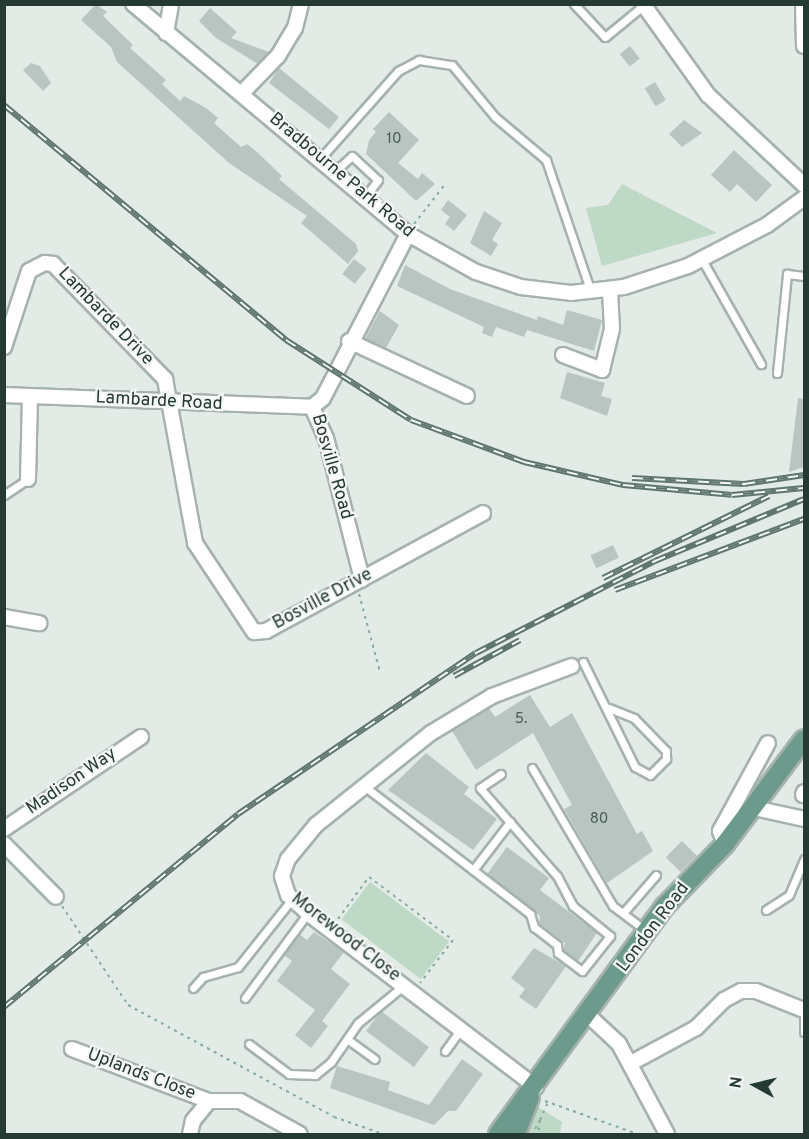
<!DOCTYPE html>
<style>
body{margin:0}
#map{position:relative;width:809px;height:1139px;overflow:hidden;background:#e3ebe7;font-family:Overpass,sans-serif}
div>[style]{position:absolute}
.green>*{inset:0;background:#bed9c5;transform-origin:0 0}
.building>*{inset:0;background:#b8c5c0;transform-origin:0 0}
.path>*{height:2px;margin-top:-1px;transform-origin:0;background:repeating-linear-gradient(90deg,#87ab9e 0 3px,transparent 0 7.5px)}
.roads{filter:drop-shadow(2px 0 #a6b2ad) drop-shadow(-2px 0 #a6b2ad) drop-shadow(0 2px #a6b2ad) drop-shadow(0 -2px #a6b2ad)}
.service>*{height:7px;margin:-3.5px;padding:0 3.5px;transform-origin:3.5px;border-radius:3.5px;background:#fff}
.minor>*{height:14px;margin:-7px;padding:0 7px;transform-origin:7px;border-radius:7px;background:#fff}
.primary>*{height:18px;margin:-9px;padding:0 9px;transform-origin:9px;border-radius:9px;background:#6c9b8e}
.rail>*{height:6px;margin-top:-3px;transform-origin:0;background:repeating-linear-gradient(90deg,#f3f8f5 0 11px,#5f756f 0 22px);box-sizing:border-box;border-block:2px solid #5f756f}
span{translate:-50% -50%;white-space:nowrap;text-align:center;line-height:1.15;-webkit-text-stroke:4.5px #f3f8f5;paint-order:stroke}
.number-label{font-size:15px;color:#4a5d56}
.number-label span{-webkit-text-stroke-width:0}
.street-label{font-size:18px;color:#253a33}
.frame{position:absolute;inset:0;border:6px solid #253a33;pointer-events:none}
.north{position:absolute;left:725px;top:1055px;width:60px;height:60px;-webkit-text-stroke:4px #f3f8f5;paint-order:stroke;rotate:278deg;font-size:16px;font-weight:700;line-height:24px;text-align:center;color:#253a33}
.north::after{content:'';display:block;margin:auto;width:21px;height:27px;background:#253a33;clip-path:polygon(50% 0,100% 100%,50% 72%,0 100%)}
</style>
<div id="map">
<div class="green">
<div style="clip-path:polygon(622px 184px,717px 233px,602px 266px,586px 208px,608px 205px)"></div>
<div style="left:370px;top:882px;width:99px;height:47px;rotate:37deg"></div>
<div style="clip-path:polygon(538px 1107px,562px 1122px,560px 1134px,524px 1134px)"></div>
</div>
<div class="building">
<div style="clip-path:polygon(96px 4px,107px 12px,103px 16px,133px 45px,130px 48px,166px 80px,162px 84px,180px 101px,184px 96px,206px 108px,218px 118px,214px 123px,241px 147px,247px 144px,258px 153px,282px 176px,279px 179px,356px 244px,358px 251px,348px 264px,301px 223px,307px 216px,229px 163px,117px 62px,111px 47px,81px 20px)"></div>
<div style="clip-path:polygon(210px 8px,237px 32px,231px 38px,269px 52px,258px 64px,216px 38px,199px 21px)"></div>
<div style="left:630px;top:46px;width:16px;height:13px;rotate:52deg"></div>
<div style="clip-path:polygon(31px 63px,40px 66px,51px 83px,43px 91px,23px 70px)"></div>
<div style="clip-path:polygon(279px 68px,339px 117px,329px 129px,269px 83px)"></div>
<div style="left:655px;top:82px;width:21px;height:12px;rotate:59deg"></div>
<div style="clip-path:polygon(389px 112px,419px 140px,398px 163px,418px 179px,422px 173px,435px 184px,416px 201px,366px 154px,369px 140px,376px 132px,373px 129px)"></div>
<div style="clip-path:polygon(684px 120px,702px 133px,682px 147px,669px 134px)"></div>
<div style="clip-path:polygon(734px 150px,772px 185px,756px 202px,737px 184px,730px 192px,711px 175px)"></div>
<div style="clip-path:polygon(448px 200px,467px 215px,454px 231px,445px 224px,450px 217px,441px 210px)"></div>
<div style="clip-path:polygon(484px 211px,502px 223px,492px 240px,498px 244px,491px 256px,470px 243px)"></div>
<div style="left:354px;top:259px;width:16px;height:19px;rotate:38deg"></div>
<div style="clip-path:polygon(405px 265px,450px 289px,537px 320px,538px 316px,563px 325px,567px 310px,602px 320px,594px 351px,527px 330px,524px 337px,496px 327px,492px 337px,482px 333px,484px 327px,397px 286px)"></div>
<div style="clip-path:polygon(380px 311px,399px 325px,386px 348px,365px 339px)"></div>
<div style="clip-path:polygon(567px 372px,605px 383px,601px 396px,612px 399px,607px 416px,560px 398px)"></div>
<div style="clip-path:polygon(798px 398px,804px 399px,804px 467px,789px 472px)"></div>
<div style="left:613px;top:545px;width:14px;height:25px;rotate:65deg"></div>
<div style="clip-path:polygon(530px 695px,550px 727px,572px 713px,637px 834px,642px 831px,653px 851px,607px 883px,564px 809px,572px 805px,533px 733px,476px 770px,452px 731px,489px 708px,495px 717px)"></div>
<div style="clip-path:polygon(426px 753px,469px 787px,464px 794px,497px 819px,473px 850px,388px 790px)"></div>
<div style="left:682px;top:841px;width:21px;height:23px;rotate:45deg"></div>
<div style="clip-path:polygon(507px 847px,549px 878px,540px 890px,597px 933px,578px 961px,563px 950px,565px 943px,539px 924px,540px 916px,533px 910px,487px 874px)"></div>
<div style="clip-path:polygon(314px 932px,344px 952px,331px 969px,350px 984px,322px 1021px,328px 1026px,311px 1048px,295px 1035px,315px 1010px,277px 981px,292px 961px,284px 955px,299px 934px,307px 940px)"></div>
<div style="clip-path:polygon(534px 948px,566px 966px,536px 1009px,519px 997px,525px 989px,511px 978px)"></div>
<div style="left:381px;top:1011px;width:60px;height:25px;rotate:37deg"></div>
<div style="clip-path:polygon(462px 1059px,483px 1074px,456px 1111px,448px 1111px,434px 1125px,330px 1088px,337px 1066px,390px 1082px,388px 1090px,429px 1105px)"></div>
</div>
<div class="path">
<div style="left:414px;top:224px;width:52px;rotate:-52deg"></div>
<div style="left:359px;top:594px;width:81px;rotate:74.9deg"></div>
<div style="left:62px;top:906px;width:119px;rotate:56.3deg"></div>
<div style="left:128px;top:1005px;width:234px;rotate:28.5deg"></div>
<div style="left:334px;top:1117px;width:52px;rotate:19.1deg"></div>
<div style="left:338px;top:919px;width:52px;rotate:-53.6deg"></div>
<div style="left:369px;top:877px;width:105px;rotate:36.9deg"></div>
<div style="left:453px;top:940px;width:54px;rotate:127.5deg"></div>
<div style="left:545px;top:1101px;width:98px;rotate:19.7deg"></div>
<div style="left:540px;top:1120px;width:20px;rotate:-66deg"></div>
<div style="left:535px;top:1129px;width:10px;rotate:-61deg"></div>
<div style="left:540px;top:1120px;width:14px;rotate:98deg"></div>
</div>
<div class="roads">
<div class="service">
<div style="left:574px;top:4px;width:45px;rotate:46.8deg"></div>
<div style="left:605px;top:37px;width:50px;rotate:-39.4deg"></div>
<div style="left:319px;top:160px;width:119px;rotate:-48.4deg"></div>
<div style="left:398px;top:71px;width:24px;rotate:-28deg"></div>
<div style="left:419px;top:60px;width:33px;rotate:9deg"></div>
<div style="left:452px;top:65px;width:67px;rotate:50.4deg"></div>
<div style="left:495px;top:117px;width:67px;rotate:40.1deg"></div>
<div style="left:546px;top:160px;width:139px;rotate:71.2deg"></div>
<div style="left:333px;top:173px;width:25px;rotate:-42deg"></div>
<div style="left:352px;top:156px;width:35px;rotate:43deg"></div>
<div style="left:378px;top:180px;width:23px;rotate:128deg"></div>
<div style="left:701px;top:258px;width:122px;rotate:60.5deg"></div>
<div style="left:777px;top:373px;width:100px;rotate:-84.2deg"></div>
<div style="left:787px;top:274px;width:17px;rotate:7deg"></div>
<div style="left:4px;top:495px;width:29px;rotate:-34deg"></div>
<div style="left:583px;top:662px;width:117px;rotate:63.7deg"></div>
<div style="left:635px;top:767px;width:17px;rotate:28deg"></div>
<div style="left:650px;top:775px;width:23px;rotate:-45deg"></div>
<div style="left:666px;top:759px;width:8px;rotate:-90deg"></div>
<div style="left:666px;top:751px;width:46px;rotate:-134.1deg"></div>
<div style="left:634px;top:718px;width:27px;rotate:-158deg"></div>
<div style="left:532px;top:768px;width:160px;rotate:59.6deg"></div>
<div style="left:613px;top:906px;width:40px;rotate:37deg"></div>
<div style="left:364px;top:786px;width:210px;rotate:37.6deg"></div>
<div style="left:530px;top:914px;width:14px;rotate:73deg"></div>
<div style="left:534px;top:927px;width:29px;rotate:38deg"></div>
<div style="left:557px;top:945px;width:8px;rotate:83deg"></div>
<div style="left:558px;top:953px;width:30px;rotate:37deg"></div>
<div style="left:582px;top:971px;width:45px;rotate:-51.3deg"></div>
<div style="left:610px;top:936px;width:48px;rotate:-141deg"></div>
<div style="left:573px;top:906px;width:34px;rotate:-118deg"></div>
<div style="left:557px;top:876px;width:117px;rotate:-131.2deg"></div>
<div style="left:480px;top:788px;width:25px;rotate:-34deg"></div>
<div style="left:473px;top:870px;width:61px;rotate:-52.4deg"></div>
<div style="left:766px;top:910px;width:27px;rotate:-33deg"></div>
<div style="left:789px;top:895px;width:39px;rotate:-67deg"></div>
<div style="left:623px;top:913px;width:50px;rotate:-49deg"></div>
<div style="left:193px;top:988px;width:15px;rotate:-48deg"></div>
<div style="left:203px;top:977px;width:36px;rotate:-16deg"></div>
<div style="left:238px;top:967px;width:87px;rotate:-51.5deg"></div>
<div style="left:245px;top:998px;width:106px;rotate:-53.5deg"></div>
<div style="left:804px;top:1009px;width:23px;rotate:90deg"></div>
<div style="left:347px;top:1039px;width:34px;rotate:36deg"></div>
<div style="left:249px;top:1044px;width:50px;rotate:36.9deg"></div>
<div style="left:289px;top:1074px;width:26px;rotate:2deg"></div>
<div style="left:315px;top:1075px;width:21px;rotate:-39deg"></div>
<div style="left:331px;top:1062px;width:47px;rotate:-55.3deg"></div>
<div style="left:358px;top:1023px;width:58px;rotate:-39.4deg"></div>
<div style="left:445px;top:1051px;width:27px;rotate:-54deg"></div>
</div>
<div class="minor">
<div style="left:133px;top:4px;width:359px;rotate:39.9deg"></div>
<div style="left:408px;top:234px;width:78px;rotate:29.2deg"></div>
<div style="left:476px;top:272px;width:47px;rotate:18.4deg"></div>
<div style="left:521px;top:287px;width:50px;rotate:6.8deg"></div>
<div style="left:571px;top:293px;width:53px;rotate:-6.5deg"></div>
<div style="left:624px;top:287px;width:67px;rotate:-18.2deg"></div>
<div style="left:688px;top:266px;width:89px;rotate:-27.4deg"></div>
<div style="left:767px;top:225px;width:46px;rotate:-36.1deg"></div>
<div style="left:643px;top:4px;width:112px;rotate:54.5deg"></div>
<div style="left:708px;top:95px;width:132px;rotate:43.2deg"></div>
<div style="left:803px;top:4px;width:42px;rotate:88.6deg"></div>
<div style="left:166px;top:33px;width:29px;rotate:-80deg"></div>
<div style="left:242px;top:93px;width:52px;rotate:-45.8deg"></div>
<div style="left:278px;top:56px;width:33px;rotate:-59deg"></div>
<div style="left:295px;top:28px;width:25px;rotate:-76deg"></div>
<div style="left:349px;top:341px;width:130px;rotate:25deg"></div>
<div style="left:4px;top:347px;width:80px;rotate:-71.8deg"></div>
<div style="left:29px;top:271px;width:18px;rotate:-27deg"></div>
<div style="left:45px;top:263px;width:8px;rotate:7deg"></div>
<div style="left:53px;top:264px;width:161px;rotate:45.8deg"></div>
<div style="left:165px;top:379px;width:167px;rotate:79.6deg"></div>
<div style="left:195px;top:543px;width:107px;rotate:56.5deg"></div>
<div style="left:254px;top:632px;width:12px;rotate:-5deg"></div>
<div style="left:266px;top:631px;width:247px;rotate:-28.5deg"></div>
<div style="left:563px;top:355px;width:42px;rotate:21deg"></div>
<div style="left:602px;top:370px;width:42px;rotate:-76.3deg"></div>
<div style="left:612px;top:329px;width:38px;rotate:-93deg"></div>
<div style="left:4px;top:395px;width:308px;rotate:2.2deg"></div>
<div style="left:312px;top:407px;width:14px;rotate:-39deg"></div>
<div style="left:323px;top:398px;width:185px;rotate:-62.6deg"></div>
<div style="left:312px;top:407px;width:34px;rotate:66deg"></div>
<div style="left:326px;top:438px;width:146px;rotate:75.7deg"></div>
<div style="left:28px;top:479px;width:82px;rotate:-88.6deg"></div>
<div style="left:4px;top:617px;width:36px;rotate:10deg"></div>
<div style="left:803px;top:795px;width:3px;rotate:-72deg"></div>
<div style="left:754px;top:808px;width:51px;rotate:12.4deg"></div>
<div style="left:4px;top:829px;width:165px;rotate:-33.9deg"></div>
<div style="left:4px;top:844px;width:74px;rotate:45.5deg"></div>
<div style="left:725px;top:844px;width:14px;rotate:-111deg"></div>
<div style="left:720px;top:831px;width:100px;rotate:-61.4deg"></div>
<div style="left:589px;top:1016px;width:41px;rotate:43deg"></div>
<div style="left:619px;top:1044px;width:102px;rotate:61.9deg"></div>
<div style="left:72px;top:1049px;width:147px;rotate:20.8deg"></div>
<div style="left:209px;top:1101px;width:26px;rotate:129deg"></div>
<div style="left:193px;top:1121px;width:13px;rotate:103deg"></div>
<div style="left:631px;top:1063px;width:74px;rotate:-28.3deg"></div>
<div style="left:696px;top:1028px;width:40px;rotate:-45deg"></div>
<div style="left:724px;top:1000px;width:19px;rotate:-28deg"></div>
<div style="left:741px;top:991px;width:15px"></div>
<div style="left:756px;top:991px;width:52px;rotate:21.6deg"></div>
<div style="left:536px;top:1087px;width:287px;rotate:-142.7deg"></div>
<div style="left:308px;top:913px;width:27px;rotate:-138deg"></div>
<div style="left:288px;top:895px;width:20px;rotate:-108deg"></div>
<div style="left:282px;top:876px;width:18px;rotate:-71deg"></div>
<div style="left:288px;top:859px;width:44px;rotate:-50.5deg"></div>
<div style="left:316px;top:825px;width:147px;rotate:-38.7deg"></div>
<div style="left:431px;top:733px;width:71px;rotate:-31.2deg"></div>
<div style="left:492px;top:696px;width:85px;rotate:-20.6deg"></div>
<div style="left:209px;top:1101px;width:31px"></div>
<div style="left:240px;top:1101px;width:68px;rotate:28.8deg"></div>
</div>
<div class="primary">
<div style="left:498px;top:1134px;width:283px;rotate:-53.8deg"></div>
<div style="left:665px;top:906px;width:86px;rotate:-45.9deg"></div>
<div style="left:725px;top:844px;width:131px;rotate:-53deg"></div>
<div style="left:516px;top:1134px;width:39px;rotate:-69deg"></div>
</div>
</div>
<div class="rail">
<div style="left:4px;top:105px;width:367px;rotate:39.8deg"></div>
<div style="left:286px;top:340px;width:148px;rotate:32.6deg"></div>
<div style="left:411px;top:420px;width:121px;rotate:20.4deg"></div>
<div style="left:524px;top:462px;width:102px;rotate:13.1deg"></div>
<div style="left:623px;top:485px;width:109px;rotate:5.2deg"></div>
<div style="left:732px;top:495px;width:72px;rotate:-5.6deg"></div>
<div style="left:632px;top:478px;width:112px;rotate:3.1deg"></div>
<div style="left:744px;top:484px;width:61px;rotate:-8.5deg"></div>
<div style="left:603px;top:578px;width:185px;rotate:-26.3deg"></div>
<div style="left:615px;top:590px;width:202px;rotate:-20.6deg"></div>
<div style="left:454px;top:676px;width:75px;rotate:-28.6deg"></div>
<div style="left:4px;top:1007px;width:303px;rotate:-39.5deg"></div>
<div style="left:238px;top:814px;width:287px;rotate:-34.1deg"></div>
<div style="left:476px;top:653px;width:201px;rotate:-27.2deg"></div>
<div style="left:655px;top:561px;width:161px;rotate:-22.6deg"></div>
</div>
<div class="number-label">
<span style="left:394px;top:140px">10</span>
<span style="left:521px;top:720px">5.</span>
<span style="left:599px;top:820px">80</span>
</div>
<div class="street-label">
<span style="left:341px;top:176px;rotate:40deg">Bradbourne Park Road</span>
<span style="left:105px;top:317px;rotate:46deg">Lambarde Drive</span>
<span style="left:159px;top:402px;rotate:3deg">Lambarde Road</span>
<span style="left:331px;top:467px;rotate:74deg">Bosville Road</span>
<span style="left:323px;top:600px;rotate:-28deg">Bosville Drive</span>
<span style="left:72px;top:782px;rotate:-34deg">Madison Way</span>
<span style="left:654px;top:928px;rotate:-53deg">London Road</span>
<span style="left:345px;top:938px;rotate:38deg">Morewood Close</span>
<span style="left:141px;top:1075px;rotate:21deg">Uplands Close</span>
</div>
<div class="frame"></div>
<div class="north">N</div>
</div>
